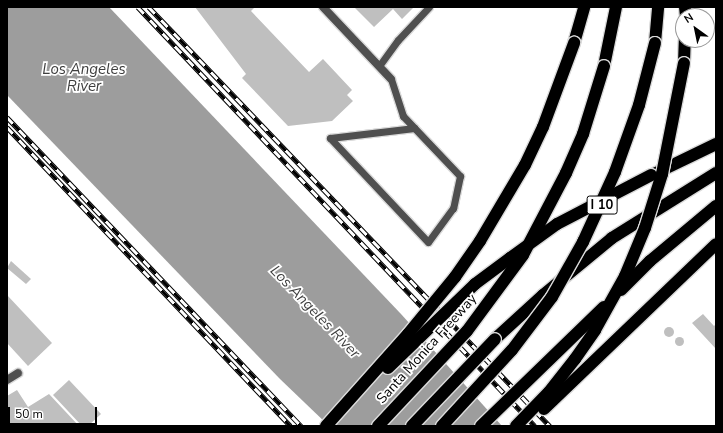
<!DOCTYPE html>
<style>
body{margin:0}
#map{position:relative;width:723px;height:433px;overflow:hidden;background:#fff;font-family:"Nunito Sans",sans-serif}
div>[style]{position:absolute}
.water>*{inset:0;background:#9d9d9d}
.building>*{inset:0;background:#bfbfbf}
.round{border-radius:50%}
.roads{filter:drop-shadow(1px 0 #dbdbdb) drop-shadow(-1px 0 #dbdbdb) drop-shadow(0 1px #dbdbdb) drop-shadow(0 -1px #dbdbdb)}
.service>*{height:7px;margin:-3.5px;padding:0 3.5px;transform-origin:3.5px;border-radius:3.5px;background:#4f4f4f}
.minor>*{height:8px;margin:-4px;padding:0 4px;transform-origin:4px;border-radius:4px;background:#4f4f4f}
.motorway>*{height:12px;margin:-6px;padding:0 6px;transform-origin:6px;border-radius:6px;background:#000}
.rail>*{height:4.5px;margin-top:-2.25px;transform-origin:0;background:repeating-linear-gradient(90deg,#fff 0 9px,#000 0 18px);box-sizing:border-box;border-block:1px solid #000}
.bridges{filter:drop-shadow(1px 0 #dbdbdb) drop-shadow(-1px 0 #dbdbdb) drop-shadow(0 1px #dbdbdb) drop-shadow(0 -1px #dbdbdb)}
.motorway-bridge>*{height:12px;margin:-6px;padding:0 6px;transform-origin:6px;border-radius:6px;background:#000}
span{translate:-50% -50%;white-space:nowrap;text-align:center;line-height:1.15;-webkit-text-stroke:3.5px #fff;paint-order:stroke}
.shield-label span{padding:1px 3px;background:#fff;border:1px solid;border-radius:3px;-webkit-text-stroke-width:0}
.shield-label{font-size:13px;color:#000;font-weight:700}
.street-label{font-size:14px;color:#000}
.water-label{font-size:15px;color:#3e3e3e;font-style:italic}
.frame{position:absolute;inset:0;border:8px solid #000;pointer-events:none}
.north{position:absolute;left:675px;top:8px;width:40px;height:40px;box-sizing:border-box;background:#fff;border:1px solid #999;border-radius:50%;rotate:327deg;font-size:11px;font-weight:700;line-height:16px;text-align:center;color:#000}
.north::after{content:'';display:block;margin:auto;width:14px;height:18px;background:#000;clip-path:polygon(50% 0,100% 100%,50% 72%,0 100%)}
.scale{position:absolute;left:8px;top:407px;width:89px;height:18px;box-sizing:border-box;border:2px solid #000;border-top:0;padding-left:5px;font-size:12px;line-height:14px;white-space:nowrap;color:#000;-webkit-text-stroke:3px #fff;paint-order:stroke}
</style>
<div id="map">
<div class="water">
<div style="clip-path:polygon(7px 7px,109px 7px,401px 314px,502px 426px,329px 426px,280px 379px,7px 95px)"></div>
</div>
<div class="building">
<div style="clip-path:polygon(195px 7px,255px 7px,251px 11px,309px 72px,323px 59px,352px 90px,347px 95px,353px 101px,332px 121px,288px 126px,242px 78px,246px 74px)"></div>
<div style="clip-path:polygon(354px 7px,414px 7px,402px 19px,393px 9px,374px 27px)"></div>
<div style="clip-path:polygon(11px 261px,31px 279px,26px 284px,7px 268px)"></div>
<div style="clip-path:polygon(7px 295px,52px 343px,28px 366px,7px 343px)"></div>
<div style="clip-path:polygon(703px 314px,714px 326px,716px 324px,716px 349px,692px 323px)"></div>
<div class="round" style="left:664px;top:327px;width:10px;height:10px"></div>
<div class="round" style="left:674.5px;top:336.5px;width:9px;height:9px"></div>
<div style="clip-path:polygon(69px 380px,101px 414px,88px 426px,82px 426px,53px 395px)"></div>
<div style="clip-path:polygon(17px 390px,28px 407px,49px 394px,79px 426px,7px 426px,7px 396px)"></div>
</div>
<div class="roads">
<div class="service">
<div style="left:379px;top:66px;width:32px;rotate:-54deg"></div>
<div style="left:398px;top:40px;width:45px;rotate:-46.8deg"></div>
<div style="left:391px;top:79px;width:39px;rotate:72deg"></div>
<div style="left:403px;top:116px;width:83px;rotate:46.5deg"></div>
<div style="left:460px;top:176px;width:33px;rotate:102deg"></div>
<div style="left:453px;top:208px;width:42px;rotate:126.3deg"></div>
<div style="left:428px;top:242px;width:143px;rotate:-133.3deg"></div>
<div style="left:330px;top:138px;width:85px;rotate:-6.8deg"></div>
</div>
<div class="minor">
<div style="left:323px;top:7px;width:99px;rotate:46.6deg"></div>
<div style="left:7px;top:380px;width:13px;rotate:-32deg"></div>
</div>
<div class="motorway">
<div style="left:685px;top:7px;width:9px;rotate:84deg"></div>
<div style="left:574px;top:43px;width:37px;rotate:-74deg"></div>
<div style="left:655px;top:43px;width:36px;rotate:-85deg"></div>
<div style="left:684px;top:63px;width:23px;rotate:-88deg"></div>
<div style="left:604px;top:66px;width:60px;rotate:-78.5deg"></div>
<div style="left:656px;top:173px;width:67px;rotate:-25.8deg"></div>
<div style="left:495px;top:339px;width:65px;rotate:-42.5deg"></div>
<div style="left:543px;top:295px;width:89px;rotate:-39.6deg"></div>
<div style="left:612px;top:238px;width:123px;rotate:-32deg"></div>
</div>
</div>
<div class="rail">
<div style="left:138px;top:7px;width:577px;rotate:46.54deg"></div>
<div style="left:149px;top:7px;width:580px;rotate:46.26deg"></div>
<div style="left:7px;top:117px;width:427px;rotate:46.4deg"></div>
<div style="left:7px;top:127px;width:412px;rotate:46.5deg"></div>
</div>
<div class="bridges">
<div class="motorway-bridge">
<div style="left:621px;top:290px;width:41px;rotate:-45deg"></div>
<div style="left:650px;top:261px;width:86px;rotate:-39.8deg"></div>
<div style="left:388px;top:368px;width:121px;rotate:-44deg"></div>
<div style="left:475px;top:284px;width:44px;rotate:-36.6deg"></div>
<div style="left:510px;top:258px;width:58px;rotate:-35.9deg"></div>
<div style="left:557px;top:224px;width:106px;rotate:-27.5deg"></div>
<div style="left:544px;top:409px;width:238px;rotate:-43.8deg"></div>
<div style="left:326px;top:426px;width:123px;rotate:-48.3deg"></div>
<div style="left:408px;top:334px;width:74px;rotate:-50.5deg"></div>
<div style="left:455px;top:277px;width:44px;rotate:-55.2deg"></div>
<div style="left:480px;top:241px;width:88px;rotate:-59.4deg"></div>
<div style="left:525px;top:165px;width:42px;rotate:-64.7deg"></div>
<div style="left:543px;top:127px;width:90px;rotate:-69.7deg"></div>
<div style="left:378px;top:426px;width:130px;rotate:-46.9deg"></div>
<div style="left:467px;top:331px;width:94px;rotate:-53.6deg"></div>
<div style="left:523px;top:255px;width:93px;rotate:-62.3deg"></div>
<div style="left:566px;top:173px;width:43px;rotate:-66.4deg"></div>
<div style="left:583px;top:134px;width:71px;rotate:-72.8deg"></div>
<div style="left:412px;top:426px;width:120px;rotate:-46.3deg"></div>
<div style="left:442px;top:426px;width:103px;rotate:-47.4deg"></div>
<div style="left:512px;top:350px;width:66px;rotate:-53deg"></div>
<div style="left:552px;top:297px;width:63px;rotate:-60.6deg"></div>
<div style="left:583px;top:242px;width:77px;rotate:-65.4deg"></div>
<div style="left:615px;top:172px;width:71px;rotate:-70.3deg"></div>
<div style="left:639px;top:105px;width:64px;rotate:-75.5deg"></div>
<div style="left:481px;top:426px;width:171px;rotate:-44.1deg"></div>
<div style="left:516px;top:426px;width:47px;rotate:-45.9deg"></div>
<div style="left:549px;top:392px;width:42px;rotate:-51.8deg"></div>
<div style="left:575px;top:359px;width:35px;rotate:-55deg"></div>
<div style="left:595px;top:330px;width:62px;rotate:-60.9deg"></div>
<div style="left:625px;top:276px;width:52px;rotate:-67.4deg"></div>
<div style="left:645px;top:228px;width:57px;rotate:-72.5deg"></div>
<div style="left:662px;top:174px;width:113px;rotate:-78.8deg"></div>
</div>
</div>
<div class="shield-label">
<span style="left:602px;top:205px">I 10</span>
</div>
<div class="street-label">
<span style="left:427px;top:349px;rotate:-48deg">Santa Monica Freeway</span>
</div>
<div class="water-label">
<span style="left:84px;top:78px">Los Angeles<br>River</span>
<span style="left:315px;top:312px;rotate:46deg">Los Angeles River</span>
</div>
<div class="frame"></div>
<div class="north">N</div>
<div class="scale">50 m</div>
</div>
